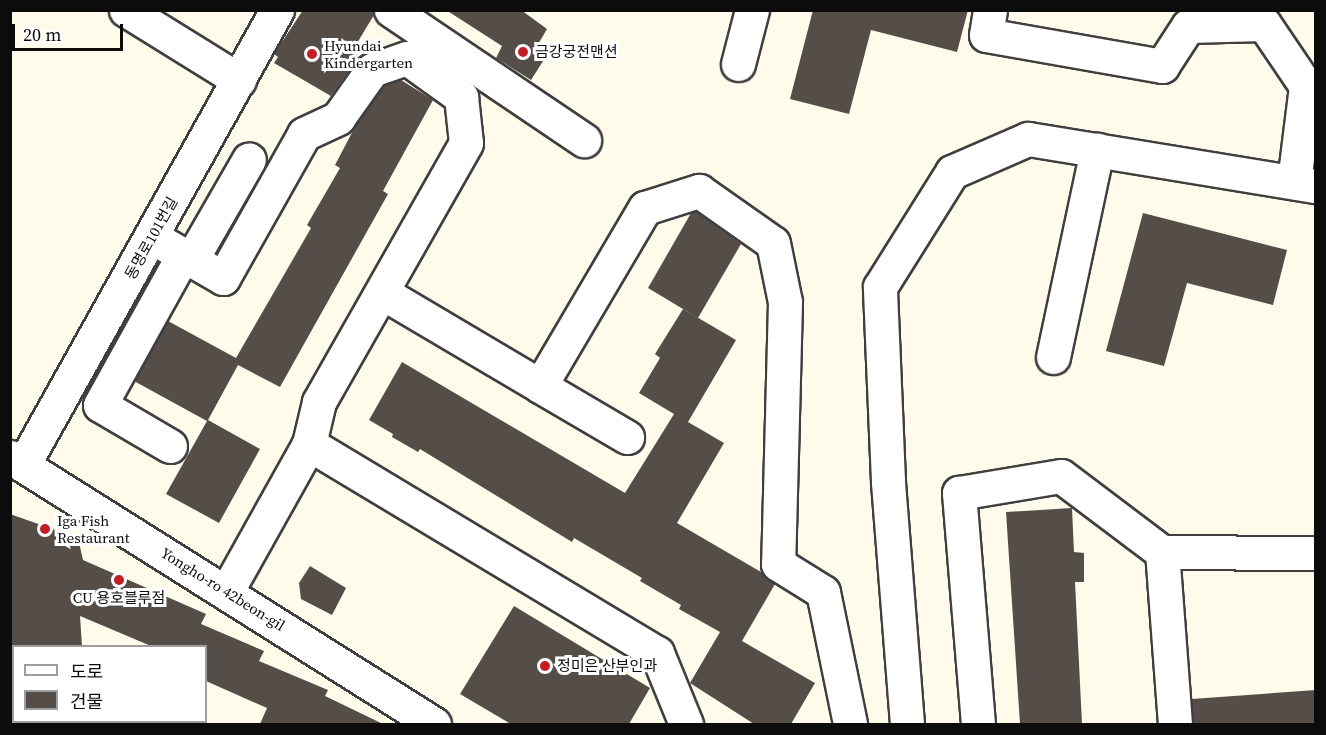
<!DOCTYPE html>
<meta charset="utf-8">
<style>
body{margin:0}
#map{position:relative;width:1326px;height:735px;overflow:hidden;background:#fffbea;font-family:"Source Serif 4","Noto Sans KR",serif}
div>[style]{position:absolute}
.building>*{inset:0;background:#554d48}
.roads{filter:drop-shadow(2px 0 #3f3f3f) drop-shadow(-2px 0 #3f3f3f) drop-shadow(0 2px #3f3f3f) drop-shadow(0 -2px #3f3f3f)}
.minor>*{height:33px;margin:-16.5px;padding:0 16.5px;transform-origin:16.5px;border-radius:16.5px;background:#fff}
.dots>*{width:16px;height:16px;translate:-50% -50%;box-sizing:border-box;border:3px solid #fff;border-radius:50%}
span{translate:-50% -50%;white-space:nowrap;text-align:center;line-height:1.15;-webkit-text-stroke:6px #fff;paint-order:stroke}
.poi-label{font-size:15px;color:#0c0c0c}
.left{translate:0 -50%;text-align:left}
.street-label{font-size:15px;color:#0c0c0c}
.frame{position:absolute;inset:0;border:12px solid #0c0c0c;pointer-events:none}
.legend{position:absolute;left:12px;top:645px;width:195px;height:78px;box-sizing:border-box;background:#fff;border:2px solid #9e9e9e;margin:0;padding:8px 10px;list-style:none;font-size:18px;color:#0c0c0c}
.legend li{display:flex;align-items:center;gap:12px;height:30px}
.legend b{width:30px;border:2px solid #9e9e9e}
.scale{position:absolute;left:12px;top:24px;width:111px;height:27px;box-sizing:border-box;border:3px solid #0c0c0c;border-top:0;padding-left:8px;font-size:18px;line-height:21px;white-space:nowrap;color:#0c0c0c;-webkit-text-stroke:4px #fff;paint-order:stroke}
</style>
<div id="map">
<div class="building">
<div style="clip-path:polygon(303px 10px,373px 10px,374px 15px,351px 53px,359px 57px,331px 96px,274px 63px,278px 57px,274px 54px)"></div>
<div style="clip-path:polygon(446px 10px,521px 10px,547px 29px,537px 46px,547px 55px,531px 80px,496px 58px,502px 46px)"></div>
<div style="clip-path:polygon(813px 10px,968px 10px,957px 52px,871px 30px,849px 114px,790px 99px)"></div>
<div style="clip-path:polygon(401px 80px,433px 100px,383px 191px,388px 194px,280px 387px,238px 365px,208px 420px,260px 449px,219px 523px,166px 494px,207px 421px,134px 381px,168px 321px,236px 358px,311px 228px,307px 225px,340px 168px,335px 165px,356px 125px,384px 86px)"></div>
<div style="clip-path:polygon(696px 212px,741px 244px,698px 318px,648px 288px,691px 213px)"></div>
<div style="clip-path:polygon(1143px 213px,1287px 250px,1273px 305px,1187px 283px,1164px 366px,1106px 351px)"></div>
<div style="clip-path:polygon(683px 309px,736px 340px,688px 422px,724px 443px,677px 523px,761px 572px,775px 584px,742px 641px,815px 683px,791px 724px,754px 724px,690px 683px,720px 632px,679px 609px,681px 605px,640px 581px,642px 578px,574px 538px,572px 542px,420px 449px,418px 452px,392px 437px,393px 434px,369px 420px,402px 362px,625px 493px,674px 414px,639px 393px,660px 358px,655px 354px)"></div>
<div style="clip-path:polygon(1072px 508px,1074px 552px,1084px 553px,1084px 582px,1075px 582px,1082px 724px,1020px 724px,1006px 512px)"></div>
<div style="clip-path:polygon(10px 514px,78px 538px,83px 560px,206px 614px,201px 624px,264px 651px,259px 661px,328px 690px,325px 696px,383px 724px,260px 724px,267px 708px,206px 681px,206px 646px,151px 646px,80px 616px,82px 646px,10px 646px)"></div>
<div style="clip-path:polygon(310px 566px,346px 588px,332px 615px,301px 599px,299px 583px)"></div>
<div style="clip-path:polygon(514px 606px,650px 688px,629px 724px,511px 724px,460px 694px)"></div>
<div style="clip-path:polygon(1316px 690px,1316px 724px,1193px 724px,1192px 699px)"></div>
</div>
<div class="roads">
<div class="minor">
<div style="left:126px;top:10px;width:133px;rotate:31.8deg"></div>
<div style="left:391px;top:10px;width:233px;rotate:34deg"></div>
<div style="left:990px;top:10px;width:25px;rotate:99deg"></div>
<div style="left:986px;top:35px;width:179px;rotate:10deg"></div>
<div style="left:1162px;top:66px;width:48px;rotate:-57deg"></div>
<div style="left:1188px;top:26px;width:76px;rotate:-1.5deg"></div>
<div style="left:1264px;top:24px;width:75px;rotate:55.9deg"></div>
<div style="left:1306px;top:86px;width:97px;rotate:97.1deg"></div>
<div style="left:738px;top:64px;width:56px;rotate:-75.5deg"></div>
<div style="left:152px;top:237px;width:82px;rotate:30deg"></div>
<div style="left:223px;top:278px;width:165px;rotate:-60.6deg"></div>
<div style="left:304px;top:134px;width:38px;rotate:-25deg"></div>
<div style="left:338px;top:118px;width:59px;rotate:-54.7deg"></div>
<div style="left:372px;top:70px;width:37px;rotate:-19deg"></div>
<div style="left:407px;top:58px;width:67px;rotate:35.8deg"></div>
<div style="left:461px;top:97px;width:46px;rotate:83.8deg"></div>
<div style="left:466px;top:143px;width:298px;rotate:119.6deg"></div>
<div style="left:319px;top:402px;width:43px;rotate:103.4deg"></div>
<div style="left:309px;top:444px;width:168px;rotate:119.2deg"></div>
<div style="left:191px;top:260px;width:116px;rotate:-60.1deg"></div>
<div style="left:383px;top:293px;width:182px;rotate:30.6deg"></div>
<div style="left:540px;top:386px;width:207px;rotate:-59.5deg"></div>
<div style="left:645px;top:208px;width:57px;rotate:-17.5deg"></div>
<div style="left:699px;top:191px;width:90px;rotate:35.1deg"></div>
<div style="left:773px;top:243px;width:60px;rotate:78.5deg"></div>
<div style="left:785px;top:302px;width:262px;rotate:91.5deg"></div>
<div style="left:778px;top:564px;width:53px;rotate:31.9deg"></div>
<div style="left:823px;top:592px;width:135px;rotate:78.4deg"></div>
<div style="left:1053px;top:357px;width:212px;rotate:-78deg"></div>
<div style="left:540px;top:386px;width:101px;rotate:30.4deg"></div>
<div style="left:309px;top:444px;width:406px;rotate:31deg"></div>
<div style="left:657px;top:653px;width:77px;rotate:67.8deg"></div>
<div style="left:170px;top:446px;width:81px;rotate:-149.6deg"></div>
<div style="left:100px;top:405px;width:171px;rotate:-61deg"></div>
<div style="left:10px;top:457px;width:501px;rotate:32.2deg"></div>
<div style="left:23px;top:465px;width:521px;rotate:-60.83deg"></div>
<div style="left:907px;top:724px;width:244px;rotate:-94.5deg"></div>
<div style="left:888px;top:481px;width:194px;rotate:-92.4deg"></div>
<div style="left:880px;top:287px;width:136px;rotate:-57.9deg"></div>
<div style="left:952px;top:172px;width:83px;rotate:-23.5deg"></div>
<div style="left:1028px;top:139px;width:292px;rotate:9.3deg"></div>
<div style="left:978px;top:724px;width:232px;rotate:-94.7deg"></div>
<div style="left:959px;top:493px;width:103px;rotate:-9.5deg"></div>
<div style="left:1061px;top:476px;width:126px;rotate:37deg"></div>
<div style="left:1175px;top:724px;width:172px;rotate:-94.3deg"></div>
<div style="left:1162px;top:552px;width:154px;rotate:0.4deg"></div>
</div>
</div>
<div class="dots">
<div style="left:523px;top:52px;background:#c21e23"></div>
<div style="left:312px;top:54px;background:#c21e23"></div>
<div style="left:45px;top:529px;background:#c21e23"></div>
<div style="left:119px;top:580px;background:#c21e23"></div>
<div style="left:545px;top:666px;background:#c21e23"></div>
</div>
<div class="poi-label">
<span class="left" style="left:324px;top:54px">Hyundai<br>Kindergarten</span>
<span class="left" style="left:535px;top:52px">금강궁전맨션</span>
<span class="left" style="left:57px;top:529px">Iga Fish<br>Restaurant</span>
<span style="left:119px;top:598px">CU 용호블루점</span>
<span class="left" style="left:557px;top:666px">정미은 산부인과</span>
</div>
<div class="street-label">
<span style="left:151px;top:238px;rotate:-61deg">동명로101번길</span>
<span style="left:223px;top:589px;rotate:32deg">Yongho-ro 42beon-gil</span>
</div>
<div class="frame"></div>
<ul class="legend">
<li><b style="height:8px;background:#fff"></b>도로</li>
<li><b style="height:16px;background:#554d48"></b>건물</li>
</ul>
<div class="scale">20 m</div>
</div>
